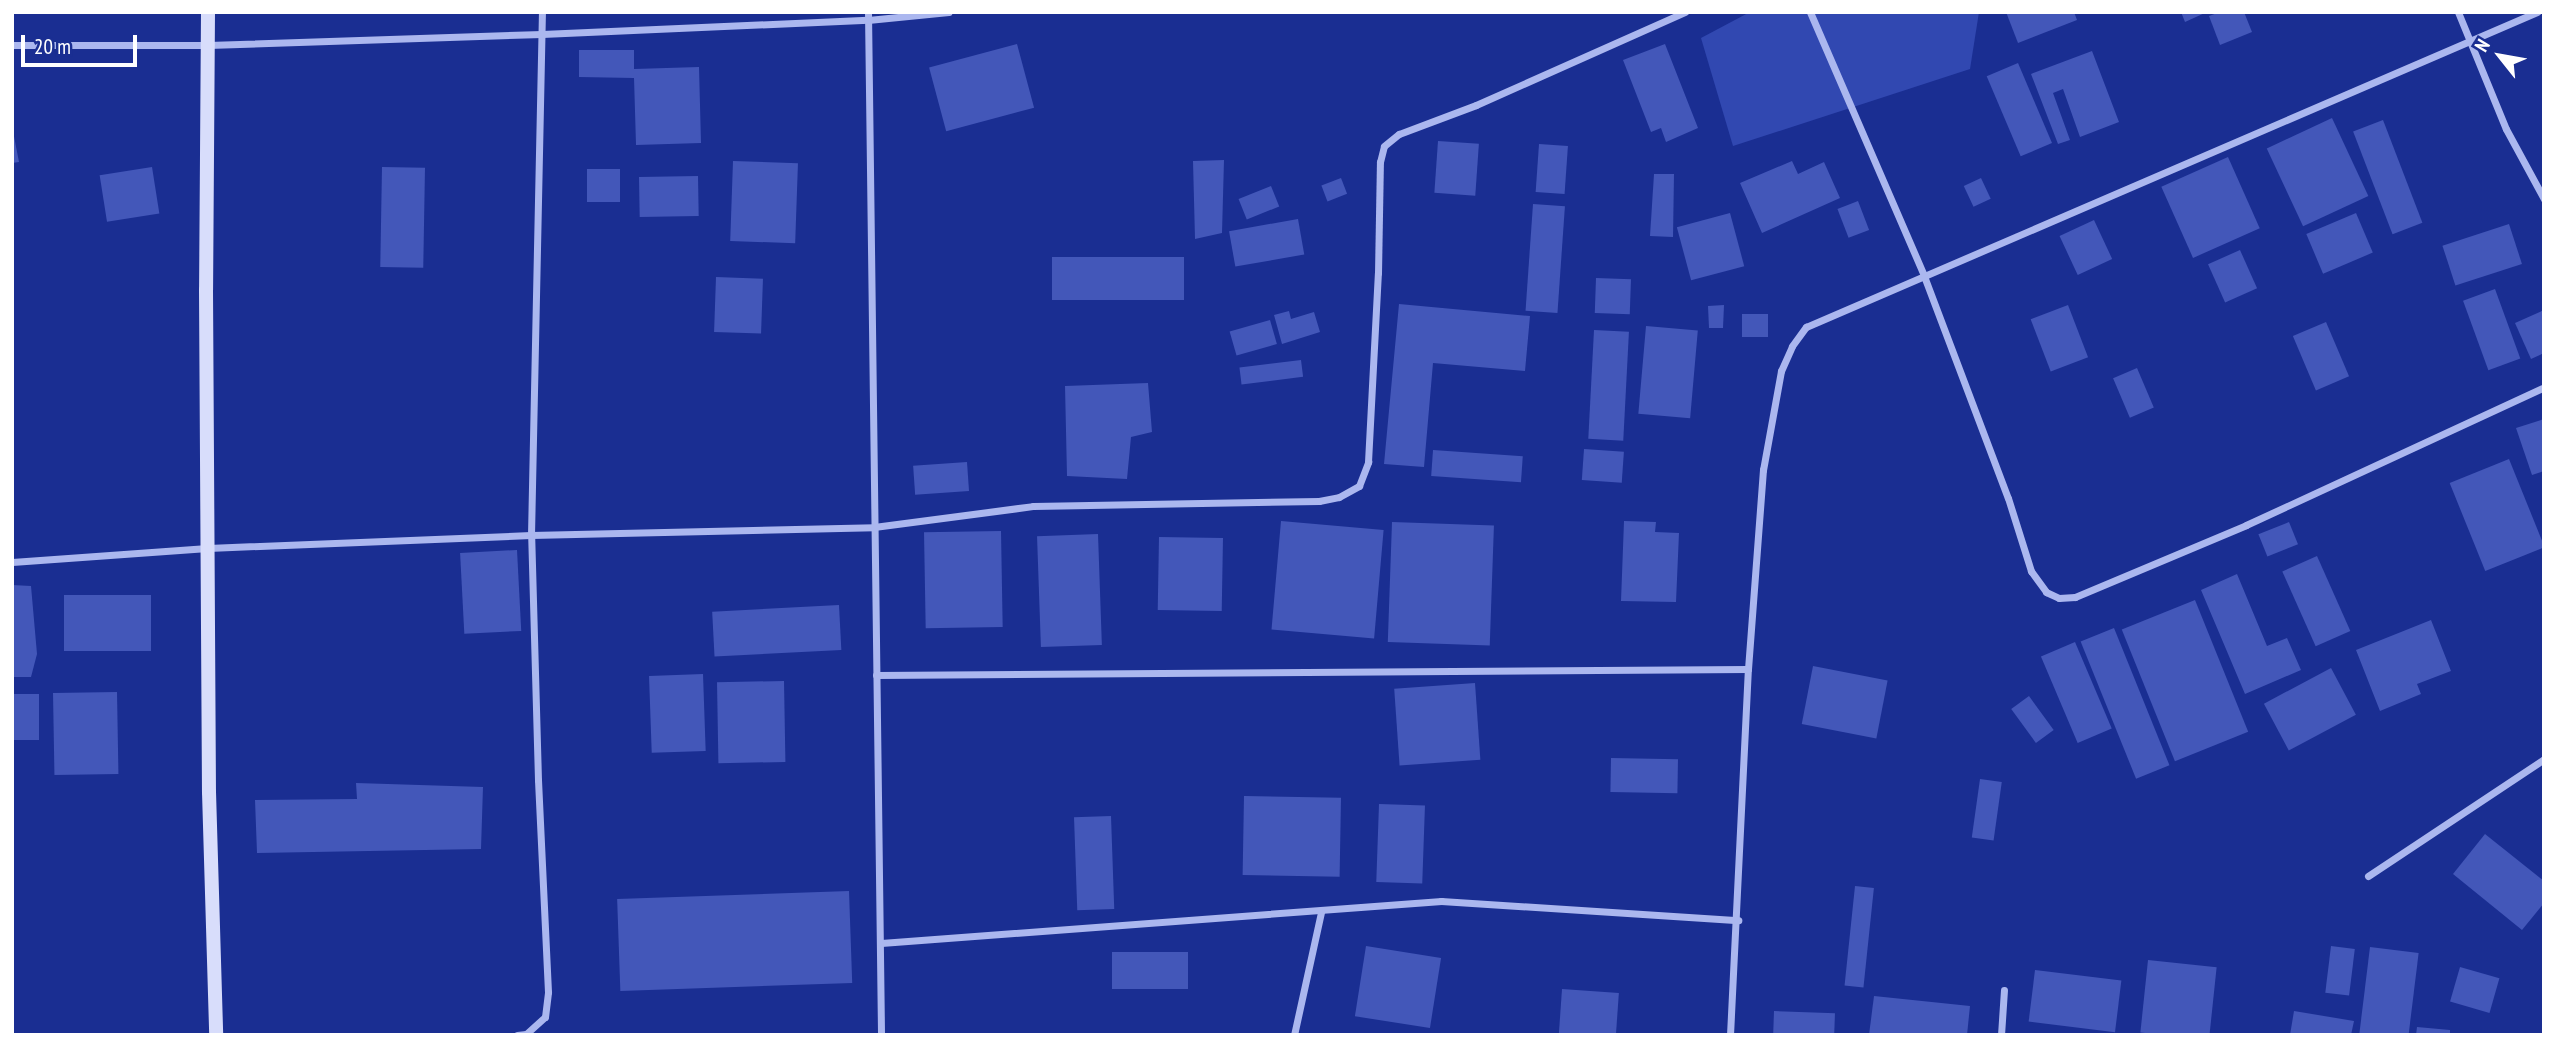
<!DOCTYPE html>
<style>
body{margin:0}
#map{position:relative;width:2556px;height:1047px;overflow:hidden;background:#1a2e92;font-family:"PT Sans Narrow",sans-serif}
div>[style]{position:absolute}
.green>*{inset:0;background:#3148b1}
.building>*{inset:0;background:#4357b9;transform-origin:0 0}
.street>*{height:7px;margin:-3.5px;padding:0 3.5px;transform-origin:3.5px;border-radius:3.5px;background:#abb7ef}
.secondary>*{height:14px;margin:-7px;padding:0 7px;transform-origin:7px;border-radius:7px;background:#d8ddfb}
span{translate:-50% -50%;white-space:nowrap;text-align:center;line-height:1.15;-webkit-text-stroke:5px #1a2e92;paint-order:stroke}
.frame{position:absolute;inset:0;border:14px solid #fff;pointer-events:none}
.north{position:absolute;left:2465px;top:21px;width:70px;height:70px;-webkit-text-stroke:5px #1a2e92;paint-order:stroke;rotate:301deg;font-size:19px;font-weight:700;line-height:28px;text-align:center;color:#fff}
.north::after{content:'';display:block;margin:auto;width:24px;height:32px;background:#fff;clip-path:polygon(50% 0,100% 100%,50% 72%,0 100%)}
.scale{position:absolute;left:21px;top:35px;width:116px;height:32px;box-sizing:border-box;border:4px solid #fff;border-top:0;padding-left:9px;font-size:21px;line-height:24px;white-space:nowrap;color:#fff;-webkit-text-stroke:5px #1a2e92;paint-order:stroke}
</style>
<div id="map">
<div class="green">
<div style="clip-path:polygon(1750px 12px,1979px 12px,1970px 69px,1733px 146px,1701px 38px)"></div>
</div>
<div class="building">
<div style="clip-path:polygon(2006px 12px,2074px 12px,2077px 20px,2018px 43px)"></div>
<div style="clip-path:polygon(2181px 12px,2207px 12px,2185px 22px)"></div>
<div style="clip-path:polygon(2220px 12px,2244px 12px,2252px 32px,2220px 45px,2209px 16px)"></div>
<div style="left:1017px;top:44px;width:66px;height:91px;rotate:75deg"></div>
<div style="clip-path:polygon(1665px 44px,1698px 128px,1666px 142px,1661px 128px,1651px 132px,1623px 60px)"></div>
<div style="clip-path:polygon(579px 50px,634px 50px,634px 69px,699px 67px,701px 143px,636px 145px,634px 78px,579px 77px)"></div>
<div style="clip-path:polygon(2092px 51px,2119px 122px,2080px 137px,2063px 89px,2053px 93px,2070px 140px,2058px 144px,2031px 74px)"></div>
<div style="left:2018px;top:63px;width:87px;height:34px;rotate:67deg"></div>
<div style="left:2332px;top:118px;width:86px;height:72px;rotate:65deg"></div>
<div style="left:2383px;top:120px;width:110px;height:32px;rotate:69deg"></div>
<div style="clip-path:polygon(12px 126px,19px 162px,12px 163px)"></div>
<div style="left:1438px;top:141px;width:41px;height:52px;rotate:4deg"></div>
<div style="left:1539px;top:144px;width:29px;height:48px;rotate:4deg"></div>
<div style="left:2228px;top:157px;width:78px;height:73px;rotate:66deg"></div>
<div style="clip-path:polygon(1224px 160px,1222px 233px,1195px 239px,1193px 161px)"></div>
<div style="left:733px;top:161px;width:65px;height:80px;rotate:2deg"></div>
<div style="clip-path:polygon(1792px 161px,1798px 174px,1824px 162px,1840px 198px,1762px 233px,1740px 183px)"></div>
<div style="left:152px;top:167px;width:47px;height:53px;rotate:81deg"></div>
<div style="left:382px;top:167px;width:43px;height:100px;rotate:1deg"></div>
<div style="left:587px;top:169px;width:33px;height:33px"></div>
<div style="clip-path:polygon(1654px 174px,1674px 174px,1673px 237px,1650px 236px)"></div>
<div style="left:698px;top:176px;width:40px;height:59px;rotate:89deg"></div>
<div style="left:1341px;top:178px;width:17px;height:21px;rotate:69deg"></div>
<div style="left:1981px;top:178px;width:23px;height:19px;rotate:65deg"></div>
<div style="left:1271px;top:186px;width:22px;height:35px;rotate:68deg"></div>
<div style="left:1858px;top:201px;width:31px;height:22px;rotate:69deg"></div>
<div style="left:1533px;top:204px;width:32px;height:107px;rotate:4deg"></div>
<div style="left:1730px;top:213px;width:55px;height:55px;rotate:75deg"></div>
<div style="left:2356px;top:213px;width:43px;height:54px;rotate:67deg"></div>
<div style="left:1298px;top:219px;width:36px;height:70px;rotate:80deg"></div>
<div style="left:2094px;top:220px;width:43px;height:38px;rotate:65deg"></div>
<div style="left:2509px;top:224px;width:42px;height:70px;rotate:72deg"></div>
<div style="left:2240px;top:250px;width:42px;height:35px;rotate:66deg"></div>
<div style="left:1052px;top:257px;width:132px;height:43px"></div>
<div style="left:716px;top:277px;width:47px;height:55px;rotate:2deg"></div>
<div style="left:1596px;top:278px;width:35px;height:35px;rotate:2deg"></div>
<div style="left:2495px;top:289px;width:74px;height:34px;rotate:70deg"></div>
<div style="clip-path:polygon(1399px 304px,1530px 316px,1525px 371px,1433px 363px,1424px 467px,1384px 464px)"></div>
<div style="clip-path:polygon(1724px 305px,1723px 328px,1709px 328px,1708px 306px)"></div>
<div style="left:2068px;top:305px;width:56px;height:40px;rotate:69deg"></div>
<div style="clip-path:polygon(2544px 310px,2544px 353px,2531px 359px,2515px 323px)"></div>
<div style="clip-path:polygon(1289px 311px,1291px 319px,1314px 312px,1320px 332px,1282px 344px,1274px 315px)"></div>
<div style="left:1768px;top:314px;width:23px;height:26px;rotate:90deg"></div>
<div style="left:1270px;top:320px;width:25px;height:42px;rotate:74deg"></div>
<div style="left:2326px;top:322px;width:59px;height:36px;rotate:67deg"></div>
<div style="left:1646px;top:326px;width:52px;height:88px;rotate:5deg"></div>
<div style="left:1594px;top:330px;width:35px;height:109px;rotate:3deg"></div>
<div style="left:1301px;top:360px;width:17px;height:62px;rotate:83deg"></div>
<div style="left:2137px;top:368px;width:43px;height:26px;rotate:67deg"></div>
<div style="clip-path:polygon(1148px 383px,1152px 432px,1131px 437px,1127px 479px,1067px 476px,1065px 386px)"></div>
<div style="clip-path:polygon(2544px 419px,2544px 471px,2532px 475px,2516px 428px)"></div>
<div style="left:1584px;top:449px;width:40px;height:31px;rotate:4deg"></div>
<div style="left:1433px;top:450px;width:90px;height:26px;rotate:4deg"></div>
<div style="left:2509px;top:459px;width:95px;height:64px;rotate:68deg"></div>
<div style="left:967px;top:462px;width:29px;height:54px;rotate:86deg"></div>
<div style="left:1281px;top:521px;width:103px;height:109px;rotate:5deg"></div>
<div style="clip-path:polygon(1624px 521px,1656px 522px,1655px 532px,1679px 533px,1676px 602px,1621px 601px)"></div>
<div style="left:1392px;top:522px;width:102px;height:120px;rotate:2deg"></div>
<div style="left:2289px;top:522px;width:24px;height:33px;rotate:68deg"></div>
<div style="left:1001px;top:531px;width:96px;height:77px;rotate:89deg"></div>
<div style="left:1098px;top:534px;width:111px;height:61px;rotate:88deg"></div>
<div style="left:1159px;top:537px;width:64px;height:73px;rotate:1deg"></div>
<div style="left:517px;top:550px;width:81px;height:57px;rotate:87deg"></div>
<div style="left:2317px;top:556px;width:82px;height:38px;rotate:66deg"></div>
<div style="clip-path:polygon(2237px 574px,2267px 646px,2287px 638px,2301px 670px,2245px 694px,2201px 590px)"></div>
<div style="clip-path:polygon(12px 585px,31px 586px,37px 654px,31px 677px,12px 677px)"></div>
<div style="left:64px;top:595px;width:87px;height:56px"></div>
<div style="left:2195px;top:600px;width:142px;height:79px;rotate:68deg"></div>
<div style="left:839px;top:605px;width:45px;height:127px;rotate:87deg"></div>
<div style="clip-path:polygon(2431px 620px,2451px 671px,2417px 684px,2421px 694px,2380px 711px,2356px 650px)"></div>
<div style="left:2114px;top:628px;width:148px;height:36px;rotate:68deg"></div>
<div style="left:2075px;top:642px;width:94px;height:37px;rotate:67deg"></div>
<div style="left:1813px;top:666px;width:76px;height:59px;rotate:11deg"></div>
<div style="left:2331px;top:668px;width:53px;height:76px;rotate:62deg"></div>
<div style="left:703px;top:674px;width:77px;height:54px;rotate:88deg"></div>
<div style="left:784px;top:681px;width:81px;height:67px;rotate:89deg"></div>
<div style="left:1475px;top:683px;width:77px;height:81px;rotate:86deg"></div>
<div style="left:117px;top:692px;width:82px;height:64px;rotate:89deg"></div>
<div style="left:12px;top:694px;width:27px;height:46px"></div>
<div style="left:2029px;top:696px;width:42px;height:22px;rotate:54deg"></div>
<div style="left:1611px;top:758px;width:67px;height:34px;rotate:1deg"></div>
<div style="left:1980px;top:779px;width:22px;height:59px;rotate:8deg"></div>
<div style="clip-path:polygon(356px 783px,483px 787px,481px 849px,257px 853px,255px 800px,357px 799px)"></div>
<div style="left:1244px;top:796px;width:97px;height:79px;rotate:1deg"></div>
<div style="left:1379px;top:804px;width:46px;height:78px;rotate:2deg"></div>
<div style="left:1111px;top:816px;width:93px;height:37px;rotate:88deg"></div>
<div style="clip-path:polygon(2485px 834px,2544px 881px,2544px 903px,2522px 930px,2453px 874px)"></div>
<div style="left:1855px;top:886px;width:19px;height:100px;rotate:6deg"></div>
<div style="left:849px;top:891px;width:92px;height:232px;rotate:88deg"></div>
<div style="left:1366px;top:946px;width:76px;height:71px;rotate:9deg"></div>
<div style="left:2331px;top:946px;width:24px;height:47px;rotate:7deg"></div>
<div style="left:2370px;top:947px;width:49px;height:89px;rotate:7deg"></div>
<div style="left:1112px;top:952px;width:76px;height:37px"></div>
<div style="left:2148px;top:960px;width:69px;height:73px;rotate:6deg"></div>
<div style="left:2460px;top:967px;width:41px;height:36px;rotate:16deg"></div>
<div style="left:2035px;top:970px;width:87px;height:52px;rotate:7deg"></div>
<div style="left:1562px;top:989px;width:57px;height:46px;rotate:4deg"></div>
<div style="clip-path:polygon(1874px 996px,1970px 1006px,1967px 1035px,1869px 1035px)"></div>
<div style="left:1774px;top:1011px;width:61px;height:24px;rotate:2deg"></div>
<div style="clip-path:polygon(2294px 1011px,2354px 1021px,2351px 1035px,2290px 1035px)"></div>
<div style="clip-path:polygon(2417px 1027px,2450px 1030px,2450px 1035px,2416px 1035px)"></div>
</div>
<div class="street">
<div style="left:868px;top:12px;width:1023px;rotate:89.27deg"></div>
<div style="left:1810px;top:12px;width:288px;rotate:66.6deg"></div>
<div style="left:1924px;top:276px;width:237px;rotate:69.3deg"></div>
<div style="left:2008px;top:498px;width:77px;rotate:72.5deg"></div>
<div style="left:2031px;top:571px;width:26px;rotate:54deg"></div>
<div style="left:2046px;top:592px;width:14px;rotate:25deg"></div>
<div style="left:2059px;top:598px;width:16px;rotate:-4deg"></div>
<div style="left:2075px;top:597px;width:186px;rotate:-22.8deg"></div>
<div style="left:2246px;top:525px;width:328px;rotate:-24.8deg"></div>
<div style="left:2458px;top:12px;width:126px;rotate:67.7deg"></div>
<div style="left:2506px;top:129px;width:80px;rotate:61.5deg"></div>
<div style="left:12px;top:45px;width:196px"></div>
<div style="left:208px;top:45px;width:334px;rotate:-1.9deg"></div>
<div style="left:542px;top:34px;width:326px;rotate:-2.5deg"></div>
<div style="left:868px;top:20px;width:81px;rotate:-5.6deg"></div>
<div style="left:12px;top:562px;width:196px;rotate:-4.1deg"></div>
<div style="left:208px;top:548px;width:323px;rotate:-2.3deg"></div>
<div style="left:531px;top:535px;width:343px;rotate:-1.3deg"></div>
<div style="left:874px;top:527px;width:160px;rotate:-7.5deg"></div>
<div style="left:1033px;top:506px;width:286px;rotate:-1deg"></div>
<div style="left:1319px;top:501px;width:20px;rotate:-11deg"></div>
<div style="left:1339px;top:497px;width:23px;rotate:-29deg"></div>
<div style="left:1359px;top:486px;width:26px;rotate:-69deg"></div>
<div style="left:1368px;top:462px;width:189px;rotate:-87deg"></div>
<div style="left:1378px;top:273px;width:111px;rotate:-89deg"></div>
<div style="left:1380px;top:162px;width:16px;rotate:-76deg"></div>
<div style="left:1384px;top:146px;width:19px;rotate:-39deg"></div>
<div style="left:1399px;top:134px;width:82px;rotate:-20.6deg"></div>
<div style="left:1476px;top:105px;width:229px;rotate:-24deg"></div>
<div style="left:876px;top:675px;width:872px;rotate:-0.39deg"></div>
<div style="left:2368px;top:876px;width:211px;rotate:-33.6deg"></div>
<div style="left:881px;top:943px;width:562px;rotate:-4.29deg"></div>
<div style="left:1441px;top:901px;width:298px;rotate:3.7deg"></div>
<div style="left:517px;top:1035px;width:9px;rotate:-6deg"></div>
<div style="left:526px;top:1034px;width:25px;rotate:-42deg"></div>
<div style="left:545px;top:1017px;width:25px;rotate:-83deg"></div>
<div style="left:548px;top:992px;width:212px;rotate:-92.7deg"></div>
<div style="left:538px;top:780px;width:245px;rotate:-91.6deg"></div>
<div style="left:531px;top:535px;width:523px;rotate:-88.8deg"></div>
<div style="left:1294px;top:1035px;width:126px;rotate:-77.6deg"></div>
<div style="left:1730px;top:1035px;width:366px;rotate:-87.2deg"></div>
<div style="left:1748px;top:669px;width:200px;rotate:-85.7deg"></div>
<div style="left:1763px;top:470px;width:101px;rotate:-79.7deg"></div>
<div style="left:1781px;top:371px;width:27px;rotate:-66deg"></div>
<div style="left:1792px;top:346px;width:24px;rotate:-54deg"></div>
<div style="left:1806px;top:327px;width:796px;rotate:-23.31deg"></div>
<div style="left:2001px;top:1035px;width:45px;rotate:-86.2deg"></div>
</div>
<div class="secondary">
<div style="left:208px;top:12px;width:278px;rotate:90.4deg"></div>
<div style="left:206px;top:290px;width:502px;rotate:89.66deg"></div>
<div style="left:209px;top:792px;width:243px;rotate:88.3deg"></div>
</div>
<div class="frame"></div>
<div class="north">N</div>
<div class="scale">20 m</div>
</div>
